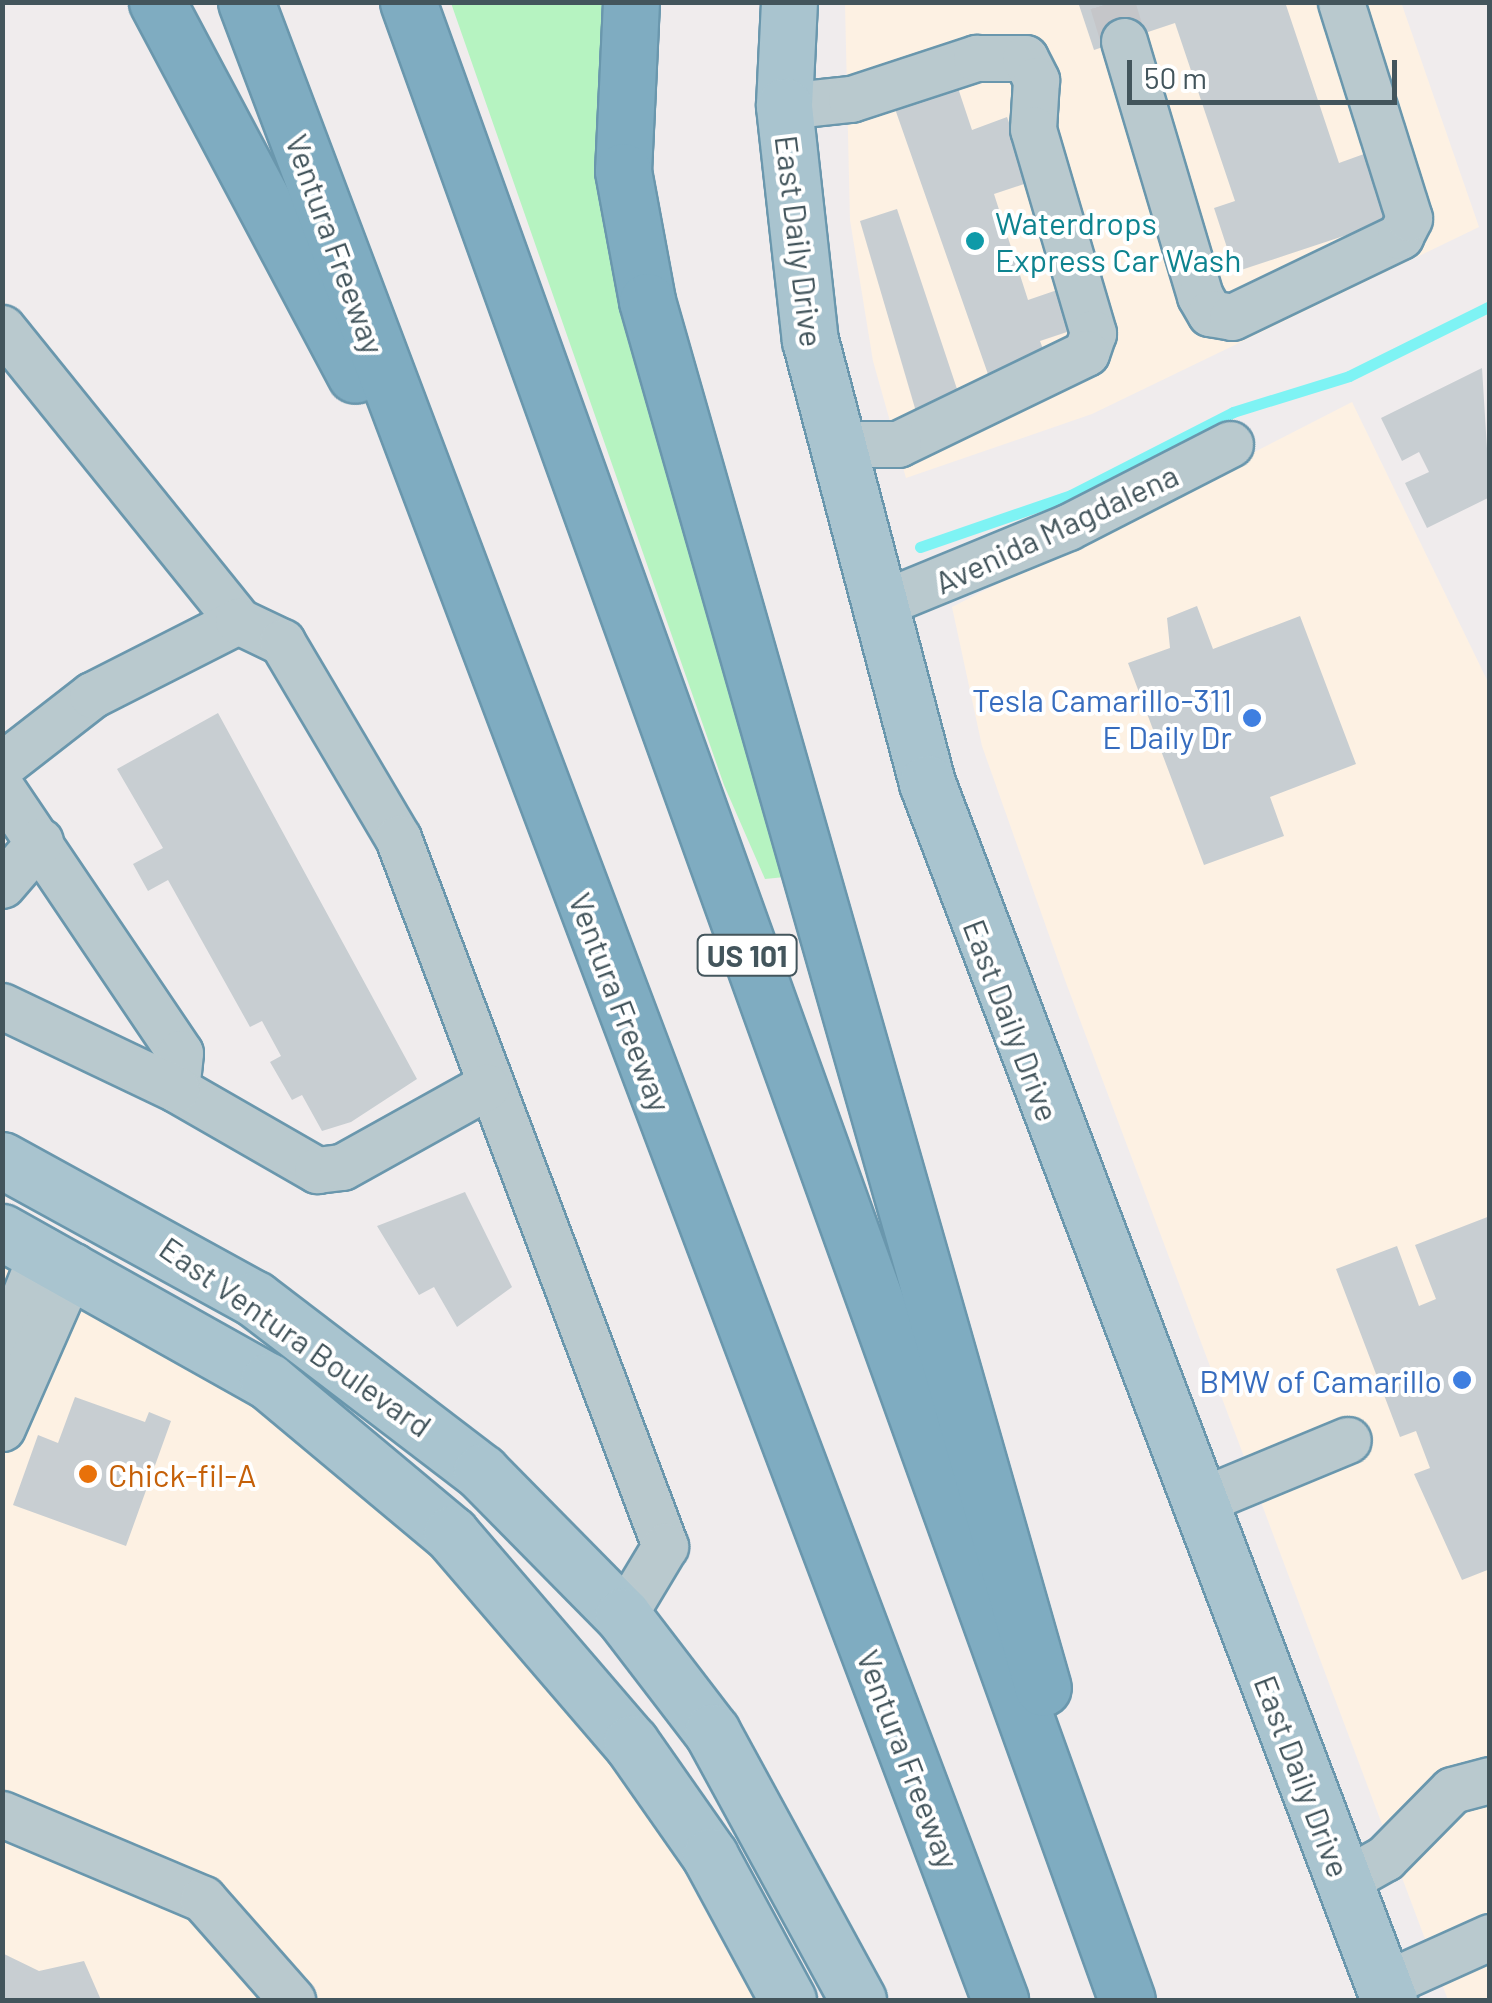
<!DOCTYPE html>
<style>
body{margin:0}
#map{position:relative;width:1492px;height:2003px;overflow:hidden;background:#f0eced;font-family:Barlow,sans-serif}
div>[style]{position:absolute}
.commercial>*{inset:0;background:#fdf1e3}
.green>*{inset:0;background:#b6f3c1}
.stream>*{height:11px;margin:-5.5px;padding:0 5.5px;transform-origin:5.5px;border-radius:5.5px;background:#7ef3f4}
.building>*{inset:0;background:#c8ced2}
.minor-tunnel>*{height:45px;margin-top:-22.5px;transform-origin:0;background:repeating-linear-gradient(90deg,#c5c6c9 0 45px,transparent 0 67px)}
.roads{filter:drop-shadow(2px 0 #6a97ad) drop-shadow(-2px 0 #6a97ad) drop-shadow(0 2px #6a97ad) drop-shadow(0 -2px #6a97ad)}
.minor>*{height:45px;margin:-22.5px;padding:0 22.5px;transform-origin:22.5px;border-radius:22.5px;background:#b9c9ce}
.major>*{height:55px;margin:-27.5px;padding:0 27.5px;transform-origin:27.5px;border-radius:27.5px;background:#a9c4cf}
.highway>*{height:55px;margin:-27.5px;padding:0 27.5px;transform-origin:27.5px;border-radius:27.5px;background:#7facc1}
.dots>*{width:28px;height:28px;translate:-50% -50%;box-sizing:border-box;border:5px solid #fff;border-radius:50%}
span{translate:-50% -50%;white-space:nowrap;text-align:center;line-height:1.15;-webkit-text-stroke:8px #fff;paint-order:stroke}
.shield-label span{padding:2px 8px;background:#fff;border:2px solid;border-radius:8px;-webkit-text-stroke-width:0}
.shield-label{font-size:30px;color:#43555c;font-weight:700}
.culture-label{font-size:32px;color:#0d838f}
.left{translate:0 -50%;text-align:left}
.street-label{font-size:32px;color:#43555c}
.shop-label{font-size:32px;color:#366cbe}
.right{translate:-100% -50%;text-align:right}
.food-label{font-size:32px;color:#c56008}
.frame{position:absolute;inset:0;border:5px solid #43555c;pointer-events:none}
.scale{position:absolute;left:1127px;top:60px;width:270px;height:45px;box-sizing:border-box;border:5px solid #43555c;border-top:0;padding-left:12px;font-size:30px;line-height:35px;white-space:nowrap;color:#43555c;-webkit-text-stroke:8px #fff;paint-order:stroke}
</style>
<div id="map">
<div class="commercial">
<div style="clip-path:polygon(1401px 2px,1479px 227px,1092px 414px,906px 478px,873px 361px,850px 220px,845px 3px)"></div>
<div style="clip-path:polygon(1352px 402px,1489px 684px,1489px 2000px,1448px 2000px,1065px 980px,982px 746px,952px 607px)"></div>
<div style="clip-path:polygon(2px 1255px,266px 1411px,424px 1535px,558px 1684px,656px 1821px,754px 2000px,3px 2000px)"></div>
</div>
<div class="green">
<div style="clip-path:polygon(451px 3px,605px 3px,600px 153px,795px 876px,765px 879px,724px 785px)"></div>
</div>
<div class="stream">
<div style="left:920px;top:547px;width:160px;rotate:-19deg"></div>
<div style="left:1071px;top:495px;width:182px;rotate:-27.1deg"></div>
<div style="left:1233px;top:412px;width:121px;rotate:-17.2deg"></div>
<div style="left:1349px;top:376px;width:157px;rotate:-26.4deg"></div>
</div>
<div class="building">
<div style="clip-path:polygon(1078px 2px,1285px 2px,1339px 163px,1364px 154px,1386px 222px,1235px 272px,1214px 208px,1235px 201px,1175px 23px,1094px 50px)"></div>
<div style="clip-path:polygon(957px 85px,972px 130px,1007px 117px,1030px 182px,994px 194px,1028px 300px,1063px 288px,1076px 329px,1040px 341px,1046px 357px,989px 377px,894px 106px)"></div>
<div style="clip-path:polygon(897px 209px,960px 398px,917px 415px,860px 221px)"></div>
<div style="clip-path:polygon(1482px 368px,1490px 497px,1427px 528px,1405px 483px,1429px 472px,1419px 452px,1402px 461px,1381px 418px)"></div>
<div style="clip-path:polygon(1197px 606px,1213px 649px,1300px 616px,1356px 764px,1270px 797px,1284px 836px,1204px 865px,1128px 663px,1170px 648px,1167px 618px)"></div>
<div style="clip-path:polygon(218px 713px,417px 1079px,351px 1122px,322px 1131px,302px 1095px,292px 1100px,270px 1062px,281px 1056px,262px 1021px,250px 1027px,168px 880px,148px 891px,133px 864px,163px 848px,117px 769px)"></div>
<div style="clip-path:polygon(465px 1192px,512px 1287px,457px 1327px,434px 1287px,419px 1295px,377px 1226px)"></div>
<div style="clip-path:polygon(1490px 1216px,1490px 1569px,1462px 1580px,1414px 1474px,1430px 1468px,1416px 1431px,1400px 1437px,1336px 1269px,1397px 1246px,1419px 1306px,1436px 1299px,1415px 1245px)"></div>
<div style="clip-path:polygon(75px 1397px,145px 1422px,149px 1412px,171px 1421px,126px 1546px,13px 1505px,38px 1435px,58px 1443px)"></div>
<div style="clip-path:polygon(2px 1953px,39px 1971px,84px 1961px,101px 2000px,2px 2000px)"></div>
</div>
<div class="minor-tunnel">
<div style="left:1112px;top:2px;width:41px;rotate:72.9deg"></div>
</div>
<div class="roads">
<div class="minor">
<div style="left:1124px;top:41px;width:266px;rotate:73.4deg"></div>
<div style="left:1200px;top:296px;width:20px;rotate:60deg"></div>
<div style="left:1210px;top:313px;width:22px;rotate:10deg"></div>
<div style="left:1232px;top:317px;width:187px;rotate:-25.7deg"></div>
<div style="left:1400px;top:236px;width:20px;rotate:-63deg"></div>
<div style="left:1409px;top:218px;width:226px;rotate:-107.5deg"></div>
<div style="left:784px;top:106px;width:67px;rotate:-6deg"></div>
<div style="left:851px;top:99px;width:132px;rotate:-18.2deg"></div>
<div style="left:976px;top:58px;width:49px"></div>
<div style="left:1025px;top:58px;width:25px;rotate:63deg"></div>
<div style="left:1036px;top:80px;width:49px;rotate:93.5deg"></div>
<div style="left:1033px;top:129px;width:213px;rotate:73.6deg"></div>
<div style="left:1093px;top:333px;width:21px;rotate:109deg"></div>
<div style="left:1086px;top:353px;width:209px;rotate:154.2deg"></div>
<div style="left:898px;top:444px;width:64px;rotate:180deg"></div>
<div style="left:2px;top:328px;width:376px;rotate:51.1deg"></div>
<div style="left:878px;top:605px;width:205px;rotate:-22.3deg"></div>
<div style="left:1068px;top:527px;width:182px;rotate:-27.1deg"></div>
<div style="left:2px;top:765px;width:114px;rotate:-37.9deg"></div>
<div style="left:92px;top:695px;width:164px;rotate:-26.9deg"></div>
<div style="left:238px;top:621px;width:49px;rotate:25.5deg"></div>
<div style="left:282px;top:642px;width:228px;rotate:59.4deg"></div>
<div style="left:398px;top:838px;width:757px;rotate:69.34deg"></div>
<div style="left:665px;top:1546px;width:82px;rotate:121deg"></div>
<div style="left:2px;top:789px;width:318px;rotate:56deg"></div>
<div style="left:180px;top:1053px;width:36px;rotate:96deg"></div>
<div style="left:176px;top:1089px;width:163px;rotate:29.9deg"></div>
<div style="left:317px;top:1170px;width:25px;rotate:-7deg"></div>
<div style="left:342px;top:1167px;width:165px;rotate:-29.1deg"></div>
<div style="left:2px;top:885px;width:58px;rotate:-49.2deg"></div>
<div style="left:2px;top:1006px;width:193px;rotate:25.5deg"></div>
<div style="left:2px;top:1352px;width:110px;rotate:-68.1deg"></div>
<div style="left:2px;top:1428px;width:177px;rotate:-66.3deg"></div>
<div style="left:1198px;top:1502px;width:162px;rotate:-22.5deg"></div>
<div style="left:2px;top:1814px;width:218px;rotate:22.9deg"></div>
<div style="left:203px;top:1899px;width:135px;rotate:48.6deg"></div>
<div style="left:1344px;top:1881px;width:47px;rotate:-29.3deg"></div>
<div style="left:1385px;top:1858px;width:95px;rotate:-45.4deg"></div>
<div style="left:1452px;top:1790px;width:39px;rotate:-15deg"></div>
<div style="left:1383px;top:1985px;width:117px;rotate:-24.2deg"></div>
</div>
<div class="major">
<div style="left:789px;top:2px;width:104px;rotate:92.8deg"></div>
<div style="left:784px;top:106px;width:235px;rotate:83.7deg"></div>
<div style="left:810px;top:340px;width:458px;rotate:75.2deg"></div>
<div style="left:927px;top:783px;width:1302px;rotate:69.21deg"></div>
<div style="left:2px;top:1160px;width:289px;rotate:28.8deg"></div>
<div style="left:255px;top:1299px;width:285px;rotate:37.4deg"></div>
<div style="left:481px;top:1472px;width:202px;rotate:45.4deg"></div>
<div style="left:623px;top:1616px;width:146px;rotate:52.5deg"></div>
<div style="left:712px;top:1732px;width:305px;rotate:61.4deg"></div>
<div style="left:2px;top:1232px;width:305px;rotate:29.3deg"></div>
<div style="left:268px;top:1381px;width:239px;rotate:39.9deg"></div>
<div style="left:451px;top:1534px;width:276px;rotate:49.3deg"></div>
<div style="left:631px;top:1743px;width:138px;rotate:55deg"></div>
<div style="left:710px;top:1856px;width:164px;rotate:61.6deg"></div>
</div>
<div class="highway">
<div style="left:157px;top:2px;width:422px;rotate:62deg"></div>
<div style="left:246px;top:2px;width:2136px;rotate:69.32deg"></div>
<div style="left:408px;top:2px;width:2123px;rotate:70.21deg"></div>
<div style="left:631px;top:2px;width:169px;rotate:92.7deg"></div>
<div style="left:623px;top:171px;width:132px;rotate:79.5deg"></div>
<div style="left:647px;top:301px;width:1442px;rotate:74.07deg"></div>
</div>
</div>
<div class="dots">
<div style="left:975px;top:241px;background:#0f9aa8"></div>
<div style="left:1252px;top:718px;background:#3f7fe0"></div>
<div style="left:1462px;top:1380px;background:#3f7fe0"></div>
<div style="left:88px;top:1474px;background:#e8710a"></div>
</div>
<div class="shield-label">
<span style="left:747px;top:955px">US 101</span>
</div>
<div class="culture-label">
<span class="left" style="left:995px;top:241px">Waterdrops<br>Express Car Wash</span>
</div>
<div class="street-label">
<span style="left:800px;top:241px;rotate:83deg">East Daily Drive</span>
<span style="left:336px;top:244px;rotate:70deg">Ventura Freeway</span>
<span style="left:1056px;top:528px;rotate:-25deg">Avenida Magdalena</span>
<span style="left:621px;top:1002px;rotate:69deg">Ventura Freeway</span>
<span style="left:1012px;top:1020px;rotate:69deg">East Daily Drive</span>
<span style="left:296px;top:1336px;rotate:35deg">East Ventura Boulevard</span>
<span style="left:909px;top:1759px;rotate:69deg">Ventura Freeway</span>
<span style="left:1303px;top:1776px;rotate:69deg">East Daily Drive</span>
</div>
<div class="shop-label">
<span class="right" style="left:1232px;top:718px">Tesla Camarillo-311<br>E Daily Dr</span>
<span class="right" style="left:1442px;top:1380px">BMW of Camarillo</span>
</div>
<div class="food-label">
<span class="left" style="left:108px;top:1474px">Chick-fil-A</span>
</div>
<div class="frame"></div>
<div class="scale">50 m</div>
</div>
